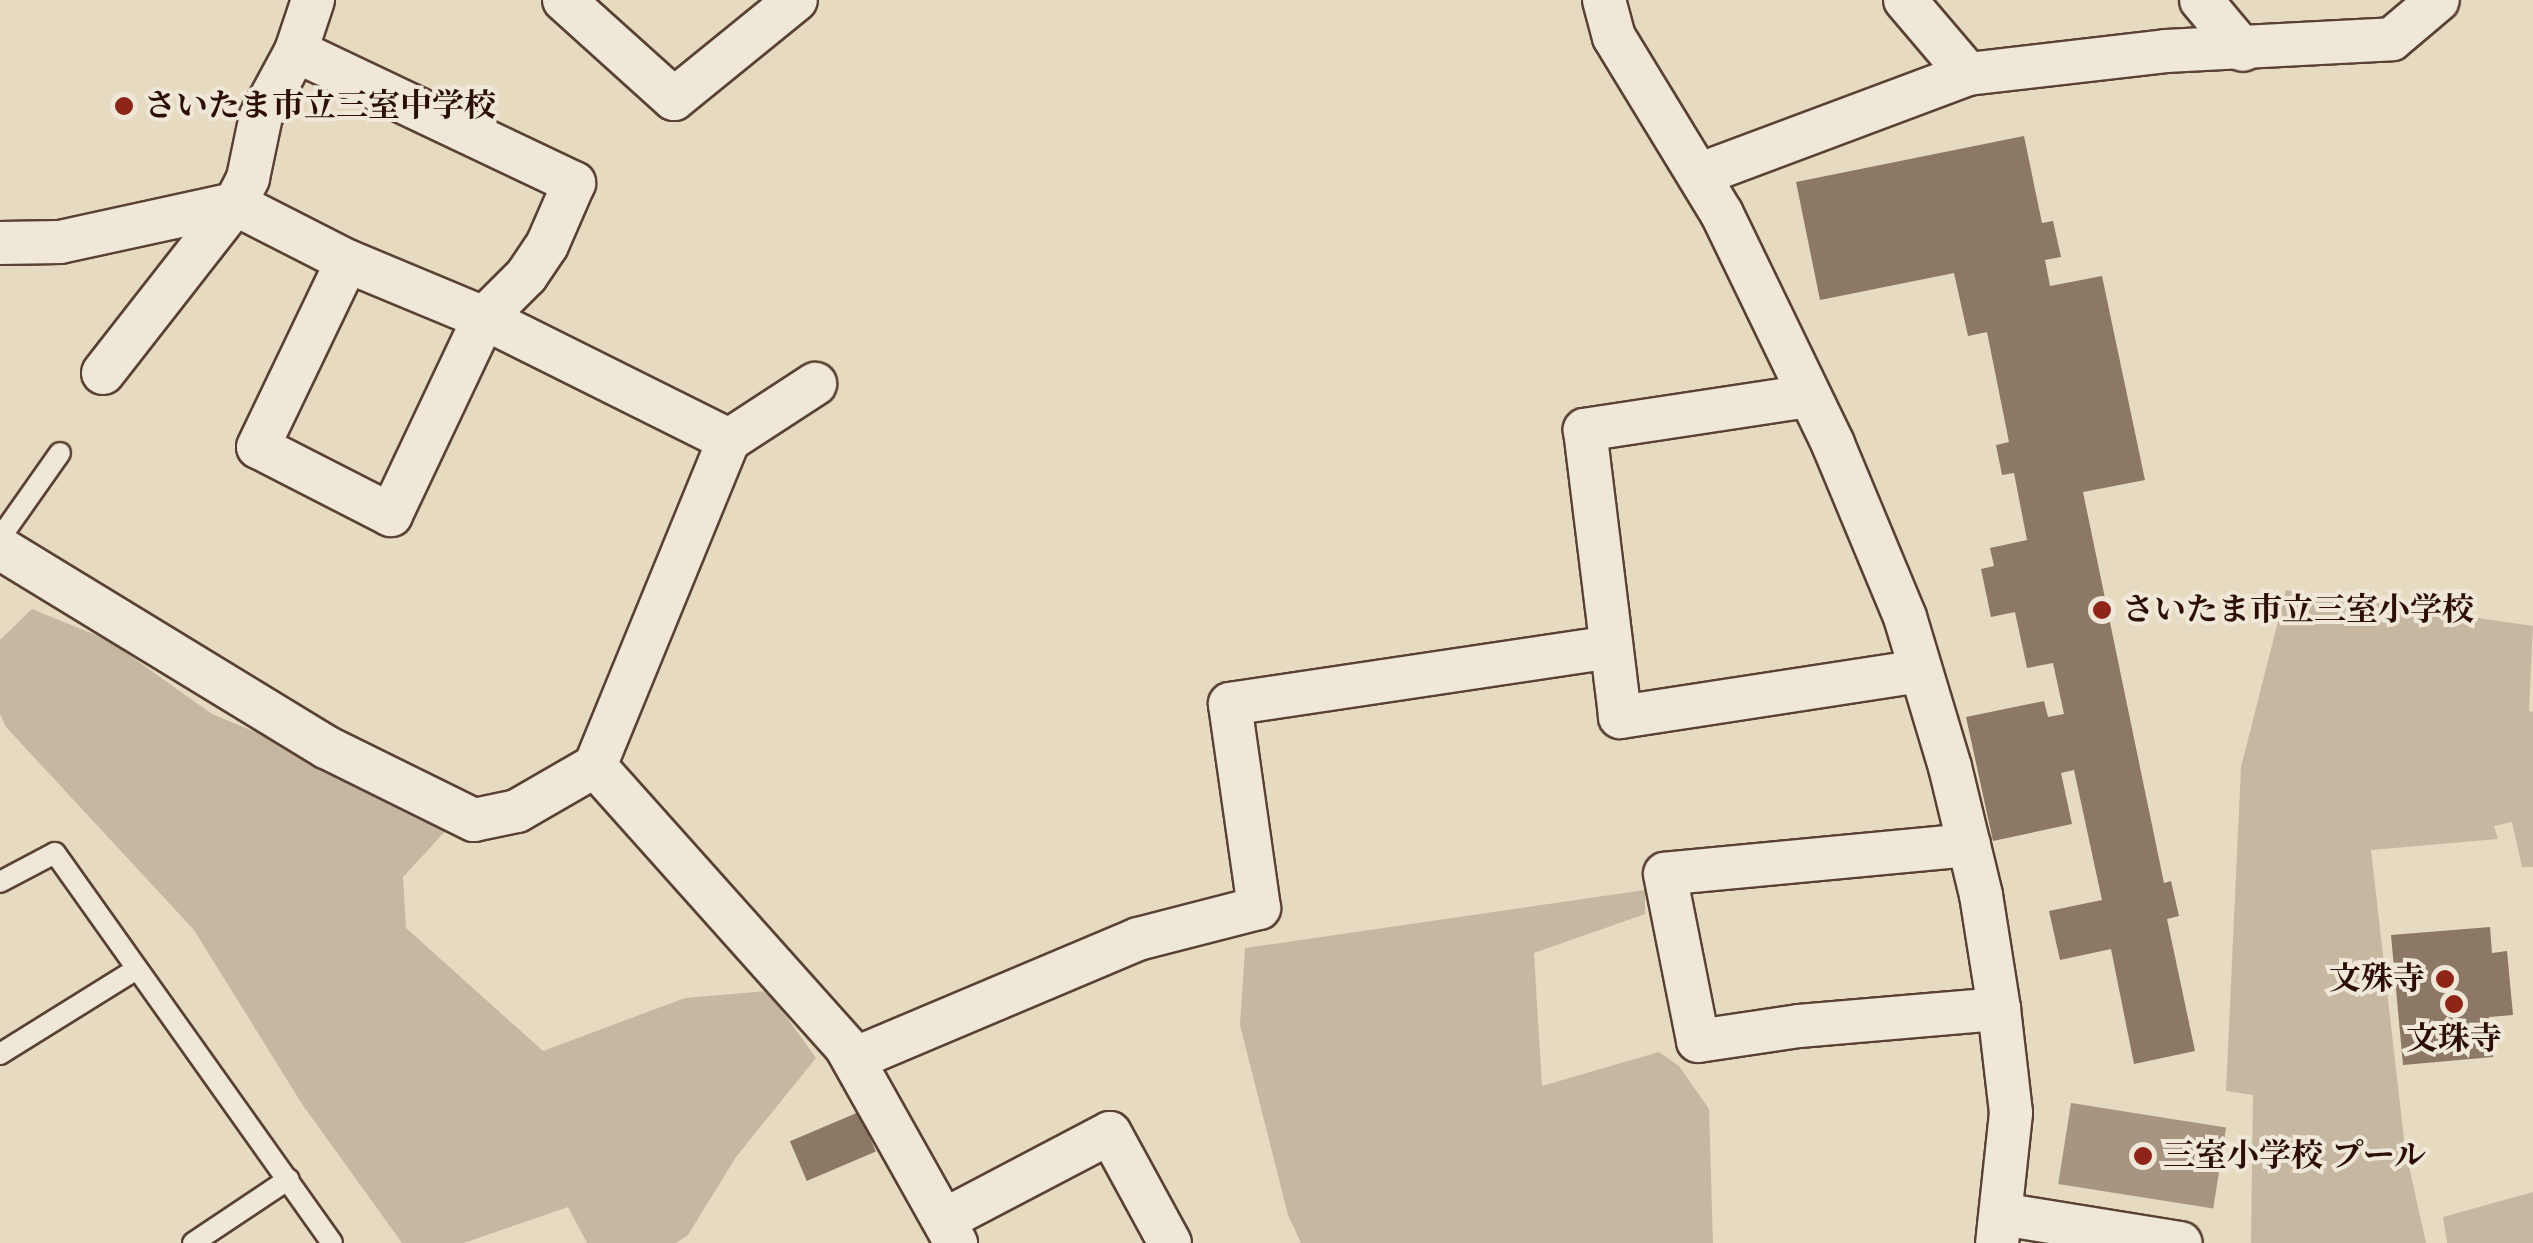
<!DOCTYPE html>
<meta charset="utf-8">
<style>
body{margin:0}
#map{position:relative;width:2533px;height:1243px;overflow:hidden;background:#e6dac1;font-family:Cardo,"Noto Serif JP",serif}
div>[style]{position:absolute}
.green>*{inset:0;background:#c6b7a1}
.water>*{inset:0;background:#a79581;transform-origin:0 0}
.building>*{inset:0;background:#8d7866;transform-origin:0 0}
.roads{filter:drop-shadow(2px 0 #5a4133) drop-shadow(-2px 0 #5a4133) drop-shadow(0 2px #5a4133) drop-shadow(0 -2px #5a4133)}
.lane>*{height:20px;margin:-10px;padding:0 10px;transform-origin:10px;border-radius:10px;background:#efe7d7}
.street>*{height:42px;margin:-21px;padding:0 21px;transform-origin:21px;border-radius:21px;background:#efe7d7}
.dots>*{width:28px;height:28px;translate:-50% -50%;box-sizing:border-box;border:5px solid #efe7d7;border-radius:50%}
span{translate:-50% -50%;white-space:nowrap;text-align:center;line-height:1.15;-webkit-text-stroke:8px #efe7d7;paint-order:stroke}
.poi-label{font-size:32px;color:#2c0e04;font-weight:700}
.left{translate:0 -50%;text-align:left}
.right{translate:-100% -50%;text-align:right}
</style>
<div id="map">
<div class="green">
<div style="clip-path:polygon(2286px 590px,2533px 626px,2529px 711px,2533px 712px,2533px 867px,2522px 867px,2512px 822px,2494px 826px,2498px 839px,2371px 850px,2405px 1148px,2426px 1243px,2251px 1243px,2253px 1095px,2226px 1091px,2241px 767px)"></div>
<div style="clip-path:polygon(32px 609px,108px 640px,212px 714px,413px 797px,451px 825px,403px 877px,406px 928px,543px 1051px,685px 998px,768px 991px,816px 1058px,736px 1157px,688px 1235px,676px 1243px,587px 1243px,568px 1207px,464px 1243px,402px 1243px,302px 1104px,194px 930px,6px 727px,0 714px,0 640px)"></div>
<div style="clip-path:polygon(1645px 890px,1645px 914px,1534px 953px,1542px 1086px,1659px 1052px,1679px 1066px,1709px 1109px,1713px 1243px,1301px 1243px,1288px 1215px,1240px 1025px,1245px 948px)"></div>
<div style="clip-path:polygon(2533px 1192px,2533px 1243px,2447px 1243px,2443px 1217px)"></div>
</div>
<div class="water">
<div style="left:2071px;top:1103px;width:157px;height:82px;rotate:9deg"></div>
</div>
<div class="building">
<div style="clip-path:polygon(2024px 136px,2042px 223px,2053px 221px,2061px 257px,2045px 260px,2050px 286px,2102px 276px,2145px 480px,2083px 492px,2164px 883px,2171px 881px,2179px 916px,2167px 919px,2195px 1051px,2134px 1064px,2111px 949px,2060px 960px,2049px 911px,2102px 900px,2074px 770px,2061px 773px,2072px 824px,1993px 841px,1966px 717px,2044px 701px,2048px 717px,2064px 714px,2053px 663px,2027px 668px,2015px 612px,1991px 617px,1981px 569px,1994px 566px,1990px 548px,2027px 540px,2014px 473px,2002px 475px,1996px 445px,2009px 442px,1987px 332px,1968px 336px,1954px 273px,1820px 300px,1796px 182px)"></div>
<div style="clip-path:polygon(2490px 927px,2492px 953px,2507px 951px,2513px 1015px,2489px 1017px,2493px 1057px,2403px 1065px,2391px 935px)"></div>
<div style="left:859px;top:1112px;width:43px;height:75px;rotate:67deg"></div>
</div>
<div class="roads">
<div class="lane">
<div style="left:0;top:538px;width:104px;rotate:-54.8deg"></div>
<div style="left:0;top:882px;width:62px;rotate:-27.8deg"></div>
<div style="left:55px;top:853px;width:478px;rotate:54.6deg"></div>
<div style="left:0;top:1054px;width:159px;rotate:-31.9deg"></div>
<div style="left:193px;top:1243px;width:115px;rotate:-33.7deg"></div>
</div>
<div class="street">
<div style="left:564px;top:0;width:148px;rotate:42deg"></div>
<div style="left:674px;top:99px;width:157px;rotate:-39.1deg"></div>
<div style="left:1604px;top:0;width:38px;rotate:75deg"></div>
<div style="left:1614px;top:37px;width:207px;rotate:58.6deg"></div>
<div style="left:1722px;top:214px;width:255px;rotate:64.2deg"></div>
<div style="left:1833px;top:444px;width:187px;rotate:67.4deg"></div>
<div style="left:1905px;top:617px;width:157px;rotate:73.3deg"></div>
<div style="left:1950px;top:767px;width:132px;rotate:76.4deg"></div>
<div style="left:1981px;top:895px;width:115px;rotate:81deg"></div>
<div style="left:1999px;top:1009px;width:105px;rotate:83.4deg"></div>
<div style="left:2011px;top:1113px;width:131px;rotate:96.1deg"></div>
<div style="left:1905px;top:0;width:97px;rotate:49.6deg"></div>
<div style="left:2201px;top:0;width:65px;rotate:50deg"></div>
<div style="left:296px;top:51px;width:308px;rotate:25.4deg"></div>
<div style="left:574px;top:183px;width:68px;rotate:113.5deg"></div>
<div style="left:547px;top:245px;width:37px;rotate:124deg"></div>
<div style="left:526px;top:276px;width:59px;rotate:135deg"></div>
<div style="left:484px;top:318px;width:274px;rotate:26.5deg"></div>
<div style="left:1701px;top:174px;width:285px;rotate:-20.5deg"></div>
<div style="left:1968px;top:74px;width:199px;rotate:-6.6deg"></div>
<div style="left:2166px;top:51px;width:226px;rotate:-3deg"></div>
<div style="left:2392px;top:39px;width:60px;rotate:-40.3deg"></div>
<div style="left:0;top:243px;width:60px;rotate:-1deg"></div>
<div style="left:60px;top:242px;width:179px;rotate:-12.3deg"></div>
<div style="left:235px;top:204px;width:29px;rotate:-63deg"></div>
<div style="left:248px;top:178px;width:63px;rotate:-78.2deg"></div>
<div style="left:261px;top:116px;width:74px;rotate:-61.7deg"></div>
<div style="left:296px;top:51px;width:54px;rotate:-71.6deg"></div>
<div style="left:103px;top:373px;width:214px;rotate:-52deg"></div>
<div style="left:235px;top:204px;width:126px;rotate:27deg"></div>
<div style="left:347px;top:261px;width:148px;rotate:22.6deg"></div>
<div style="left:484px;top:318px;width:218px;rotate:115.3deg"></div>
<div style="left:391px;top:515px;width:149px;rotate:-152.9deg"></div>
<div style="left:258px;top:447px;width:206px;rotate:-64.4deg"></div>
<div style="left:1809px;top:396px;width:227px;rotate:171.4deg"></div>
<div style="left:1585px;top:430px;width:289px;rotate:83deg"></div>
<div style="left:1620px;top:717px;width:304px;rotate:-8.7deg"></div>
<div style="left:0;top:548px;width:382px;rotate:31.4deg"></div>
<div style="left:326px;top:747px;width:165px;rotate:26.3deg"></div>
<div style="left:474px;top:820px;width:44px;rotate:-11.8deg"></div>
<div style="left:517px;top:811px;width:90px;rotate:-30deg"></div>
<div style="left:595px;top:766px;width:352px;rotate:-67.7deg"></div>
<div style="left:729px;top:440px;width:103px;rotate:-33.1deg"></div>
<div style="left:595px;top:766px;width:377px;rotate:48.2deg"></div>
<div style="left:846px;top:1047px;width:225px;rotate:60.7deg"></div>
<div style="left:1969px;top:845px;width:305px;rotate:174.6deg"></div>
<div style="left:1665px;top:874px;width:170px;rotate:78.8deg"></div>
<div style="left:1698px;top:1041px;width:102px;rotate:-8.4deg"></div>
<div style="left:1799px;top:1026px;width:201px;rotate:-4.9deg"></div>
<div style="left:854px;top:1059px;width:308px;rotate:-22.9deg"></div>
<div style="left:1138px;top:939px;width:125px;rotate:-14.4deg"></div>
<div style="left:1259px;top:908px;width:206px;rotate:-98.1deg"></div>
<div style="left:1230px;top:704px;width:385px;rotate:-8.5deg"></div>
<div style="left:2001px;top:1214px;width:182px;rotate:9.2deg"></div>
<div style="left:944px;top:1220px;width:187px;rotate:-27.7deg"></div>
<div style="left:1110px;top:1133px;width:125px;rotate:61.4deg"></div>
</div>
</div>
<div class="dots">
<div style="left:124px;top:106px;background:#8f2418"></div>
<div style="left:2102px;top:610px;background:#8f2418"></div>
<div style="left:2445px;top:979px;background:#8f2418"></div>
<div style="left:2454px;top:1004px;background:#8f2418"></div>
<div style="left:2143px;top:1156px;background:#8f2418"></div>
</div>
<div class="poi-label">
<span class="left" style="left:144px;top:106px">さいたま市立三室中学校</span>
<span class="left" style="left:2122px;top:610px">さいたま市立三室小学校</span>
<span class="right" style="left:2425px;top:979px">文殊寺</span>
<span style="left:2454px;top:1039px">文珠寺</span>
<span class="left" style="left:2163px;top:1156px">三室小学校 プール</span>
</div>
</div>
